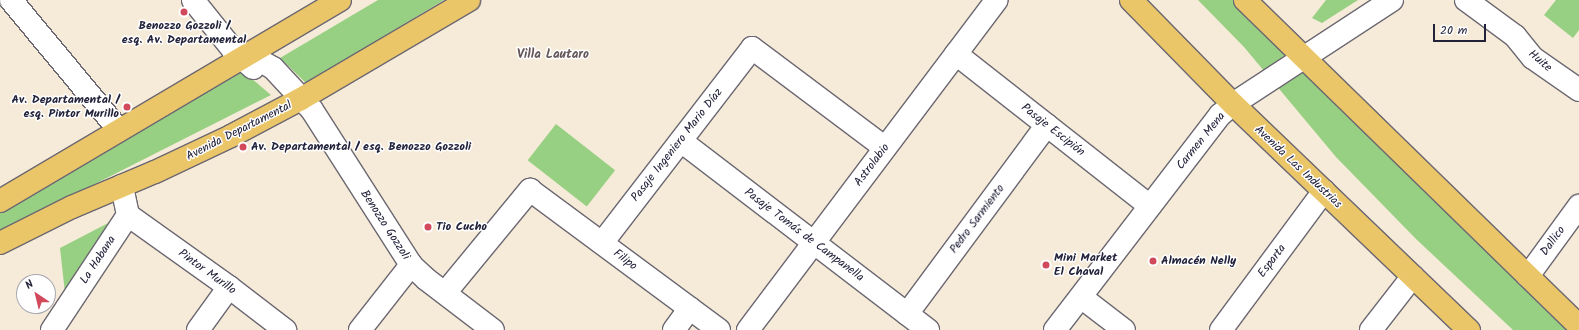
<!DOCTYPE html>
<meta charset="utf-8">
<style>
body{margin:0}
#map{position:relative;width:1579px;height:330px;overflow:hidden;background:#f6ebd8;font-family:Kalam,sans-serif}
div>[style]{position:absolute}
.green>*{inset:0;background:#98d083;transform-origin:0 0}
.roads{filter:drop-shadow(1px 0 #6c6872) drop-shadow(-1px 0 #6c6872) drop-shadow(0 1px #6c6872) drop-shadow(0 -1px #6c6872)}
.minor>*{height:22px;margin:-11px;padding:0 11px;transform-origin:11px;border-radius:11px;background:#fff}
.major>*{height:22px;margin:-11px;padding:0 11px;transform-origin:11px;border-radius:11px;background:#ebc669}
.dots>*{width:11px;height:11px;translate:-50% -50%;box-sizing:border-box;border:2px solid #fff;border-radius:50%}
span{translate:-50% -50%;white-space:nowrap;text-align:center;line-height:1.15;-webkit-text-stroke:3px #fff;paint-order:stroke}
.poi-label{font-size:12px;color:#22223b;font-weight:700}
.right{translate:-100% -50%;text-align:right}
.left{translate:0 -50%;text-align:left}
.street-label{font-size:12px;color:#22223b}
.neighbourhood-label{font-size:13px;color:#665858;font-weight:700}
.north{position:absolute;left:16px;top:274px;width:40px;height:40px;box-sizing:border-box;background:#fff;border:1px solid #a7a7b1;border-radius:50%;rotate:325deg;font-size:11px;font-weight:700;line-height:16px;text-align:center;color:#22223b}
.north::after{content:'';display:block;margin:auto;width:14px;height:18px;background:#d1495b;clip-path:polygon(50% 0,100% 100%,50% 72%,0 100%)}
.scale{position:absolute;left:1433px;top:24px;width:53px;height:18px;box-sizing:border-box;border:2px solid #22223b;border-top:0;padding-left:5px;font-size:12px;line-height:14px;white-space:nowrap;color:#22223b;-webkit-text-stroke:3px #fff;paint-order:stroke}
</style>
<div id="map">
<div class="green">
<div style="clip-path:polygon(378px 0,444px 0,306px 83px,280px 58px)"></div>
<div style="clip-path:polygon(1198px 0,1235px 0,1573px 330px,1513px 330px,1416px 239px,1336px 157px,1244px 47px)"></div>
<div style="clip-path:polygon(1326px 0,1358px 0,1322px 23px,1312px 18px)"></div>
<div style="clip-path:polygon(1556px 0,1579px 0,1579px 30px,1573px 38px,1544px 15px)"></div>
<div style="clip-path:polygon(243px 71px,271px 95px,0 232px,0 211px)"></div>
<div style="left:556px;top:124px;width:75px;height:46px;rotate:38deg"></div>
<div style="clip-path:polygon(114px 220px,65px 293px,60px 248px)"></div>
</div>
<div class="roads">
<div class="minor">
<div style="left:11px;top:0;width:169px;rotate:50.3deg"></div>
<div style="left:193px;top:0;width:64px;rotate:51.3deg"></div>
<div style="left:233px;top:50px;width:27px;rotate:42deg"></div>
<div style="left:1466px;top:0;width:61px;rotate:36.3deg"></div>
<div style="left:1515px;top:36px;width:28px;rotate:51deg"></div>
<div style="left:1533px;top:58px;width:56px;rotate:34.8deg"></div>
<div style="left:956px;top:54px;width:246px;rotate:38.1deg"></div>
<div style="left:243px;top:57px;width:16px;rotate:11deg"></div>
<div style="left:259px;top:60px;width:16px;rotate:30deg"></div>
<div style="left:273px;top:68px;width:57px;rotate:47.1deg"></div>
<div style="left:312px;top:110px;width:184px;rotate:57.4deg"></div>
<div style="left:411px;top:265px;width:21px;rotate:43deg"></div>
<div style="left:426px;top:279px;width:84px;rotate:37.3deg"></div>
<div style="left:681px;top:141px;width:311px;rotate:37.4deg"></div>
<div style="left:128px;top:215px;width:124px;rotate:35.5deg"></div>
<div style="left:229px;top:287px;width:71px;rotate:37.5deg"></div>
<div style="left:602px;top:243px;width:246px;rotate:-52.4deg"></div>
<div style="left:752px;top:48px;width:166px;rotate:36.9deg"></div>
<div style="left:1528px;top:276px;width:87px;rotate:-53.9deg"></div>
<div style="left:445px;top:293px;width:134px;rotate:-50.5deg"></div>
<div style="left:530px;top:190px;width:235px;rotate:36.5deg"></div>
<div style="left:1081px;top:297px;width:54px;rotate:37.5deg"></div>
<div style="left:907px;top:314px;width:235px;rotate:-53.5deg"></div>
<div style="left:52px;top:330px;width:138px;rotate:-56.5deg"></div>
<div style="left:128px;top:215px;width:30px;rotate:-102deg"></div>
<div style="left:198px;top:330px;width:53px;rotate:-54.2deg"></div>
<div style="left:360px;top:330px;width:83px;rotate:-51.9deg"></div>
<div style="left:674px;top:330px;width:27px;rotate:-54deg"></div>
<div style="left:748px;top:330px;width:413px;rotate:-53deg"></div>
<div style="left:1055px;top:330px;width:271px;rotate:-52.5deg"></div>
<div style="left:1220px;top:115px;width:17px;rotate:-40deg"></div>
<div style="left:1233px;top:104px;width:190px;rotate:-33.2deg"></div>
<div style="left:1221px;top:330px;width:173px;rotate:-53.5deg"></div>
<div style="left:1371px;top:330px;width:68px;rotate:-52.1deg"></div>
</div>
<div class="major">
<div style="left:1131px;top:0;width:146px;rotate:45.6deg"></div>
<div style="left:1233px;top:104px;width:327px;rotate:43.8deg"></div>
<div style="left:1245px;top:0;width:467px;rotate:44.3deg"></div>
<div style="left:0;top:201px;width:395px;rotate:-30.6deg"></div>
<div style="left:0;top:243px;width:80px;rotate:-26.6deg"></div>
<div style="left:72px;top:207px;width:90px;rotate:-22.9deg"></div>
<div style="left:155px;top:172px;width:84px;rotate:-25.3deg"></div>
<div style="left:231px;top:136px;width:79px;rotate:-27.9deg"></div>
<div style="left:301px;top:99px;width:195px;rotate:-30.5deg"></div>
</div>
</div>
<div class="dots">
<div style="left:184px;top:12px;background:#d1495b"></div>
<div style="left:127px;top:107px;background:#d1495b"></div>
<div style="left:243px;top:147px;background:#d1495b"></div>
<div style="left:428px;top:227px;background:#d1495b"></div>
<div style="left:1153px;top:261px;background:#d1495b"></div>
<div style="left:1046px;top:265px;background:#d1495b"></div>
</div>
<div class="poi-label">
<span style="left:184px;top:33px">Benozzo Gozzoli /<br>esq. Av. Departamental</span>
<span class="right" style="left:119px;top:107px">Av. Departamental /<br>esq. Pintor Murillo</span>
<span class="left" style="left:251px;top:147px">Av. Departamental / esq. Benozzo Gozzoli</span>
<span class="left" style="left:436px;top:227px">Tio Cucho</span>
<span class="left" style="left:1054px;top:265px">Mini Market<br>El Chaval</span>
<span class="left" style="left:1161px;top:261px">Almacén Nelly</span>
</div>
<div class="street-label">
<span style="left:1540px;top:61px;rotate:40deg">Huite</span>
<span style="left:1053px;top:130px;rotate:38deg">Pasaje Escipión</span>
<span style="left:239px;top:131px;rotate:-27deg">Avenida Departamental</span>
<span style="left:1201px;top:141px;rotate:-51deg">Carmen Mena</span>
<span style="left:677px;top:145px;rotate:-52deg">Pasaje Ingeniero Mario Díaz</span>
<span style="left:872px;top:165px;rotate:-53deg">Astrolabio</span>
<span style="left:1298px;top:167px;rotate:43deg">Avenida Las Industrias</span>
<span style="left:977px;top:219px;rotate:-53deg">Pedro Sarmiento</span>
<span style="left:385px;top:225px;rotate:57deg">Benozzo Gozzoli</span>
<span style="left:804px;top:235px;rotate:37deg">Pasaje Tomás de Campanella</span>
<span style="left:1553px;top:241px;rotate:-54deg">Dallico</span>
<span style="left:98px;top:260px;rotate:-57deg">La Habana</span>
<span style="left:625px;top:260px;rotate:37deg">Filipo</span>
<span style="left:1272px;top:261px;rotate:-53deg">Esparta</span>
<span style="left:207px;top:272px;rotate:36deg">Pintor Murillo</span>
</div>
<div class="neighbourhood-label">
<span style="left:553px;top:55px">Villa Lautaro</span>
</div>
<div class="north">N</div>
<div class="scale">20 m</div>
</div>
